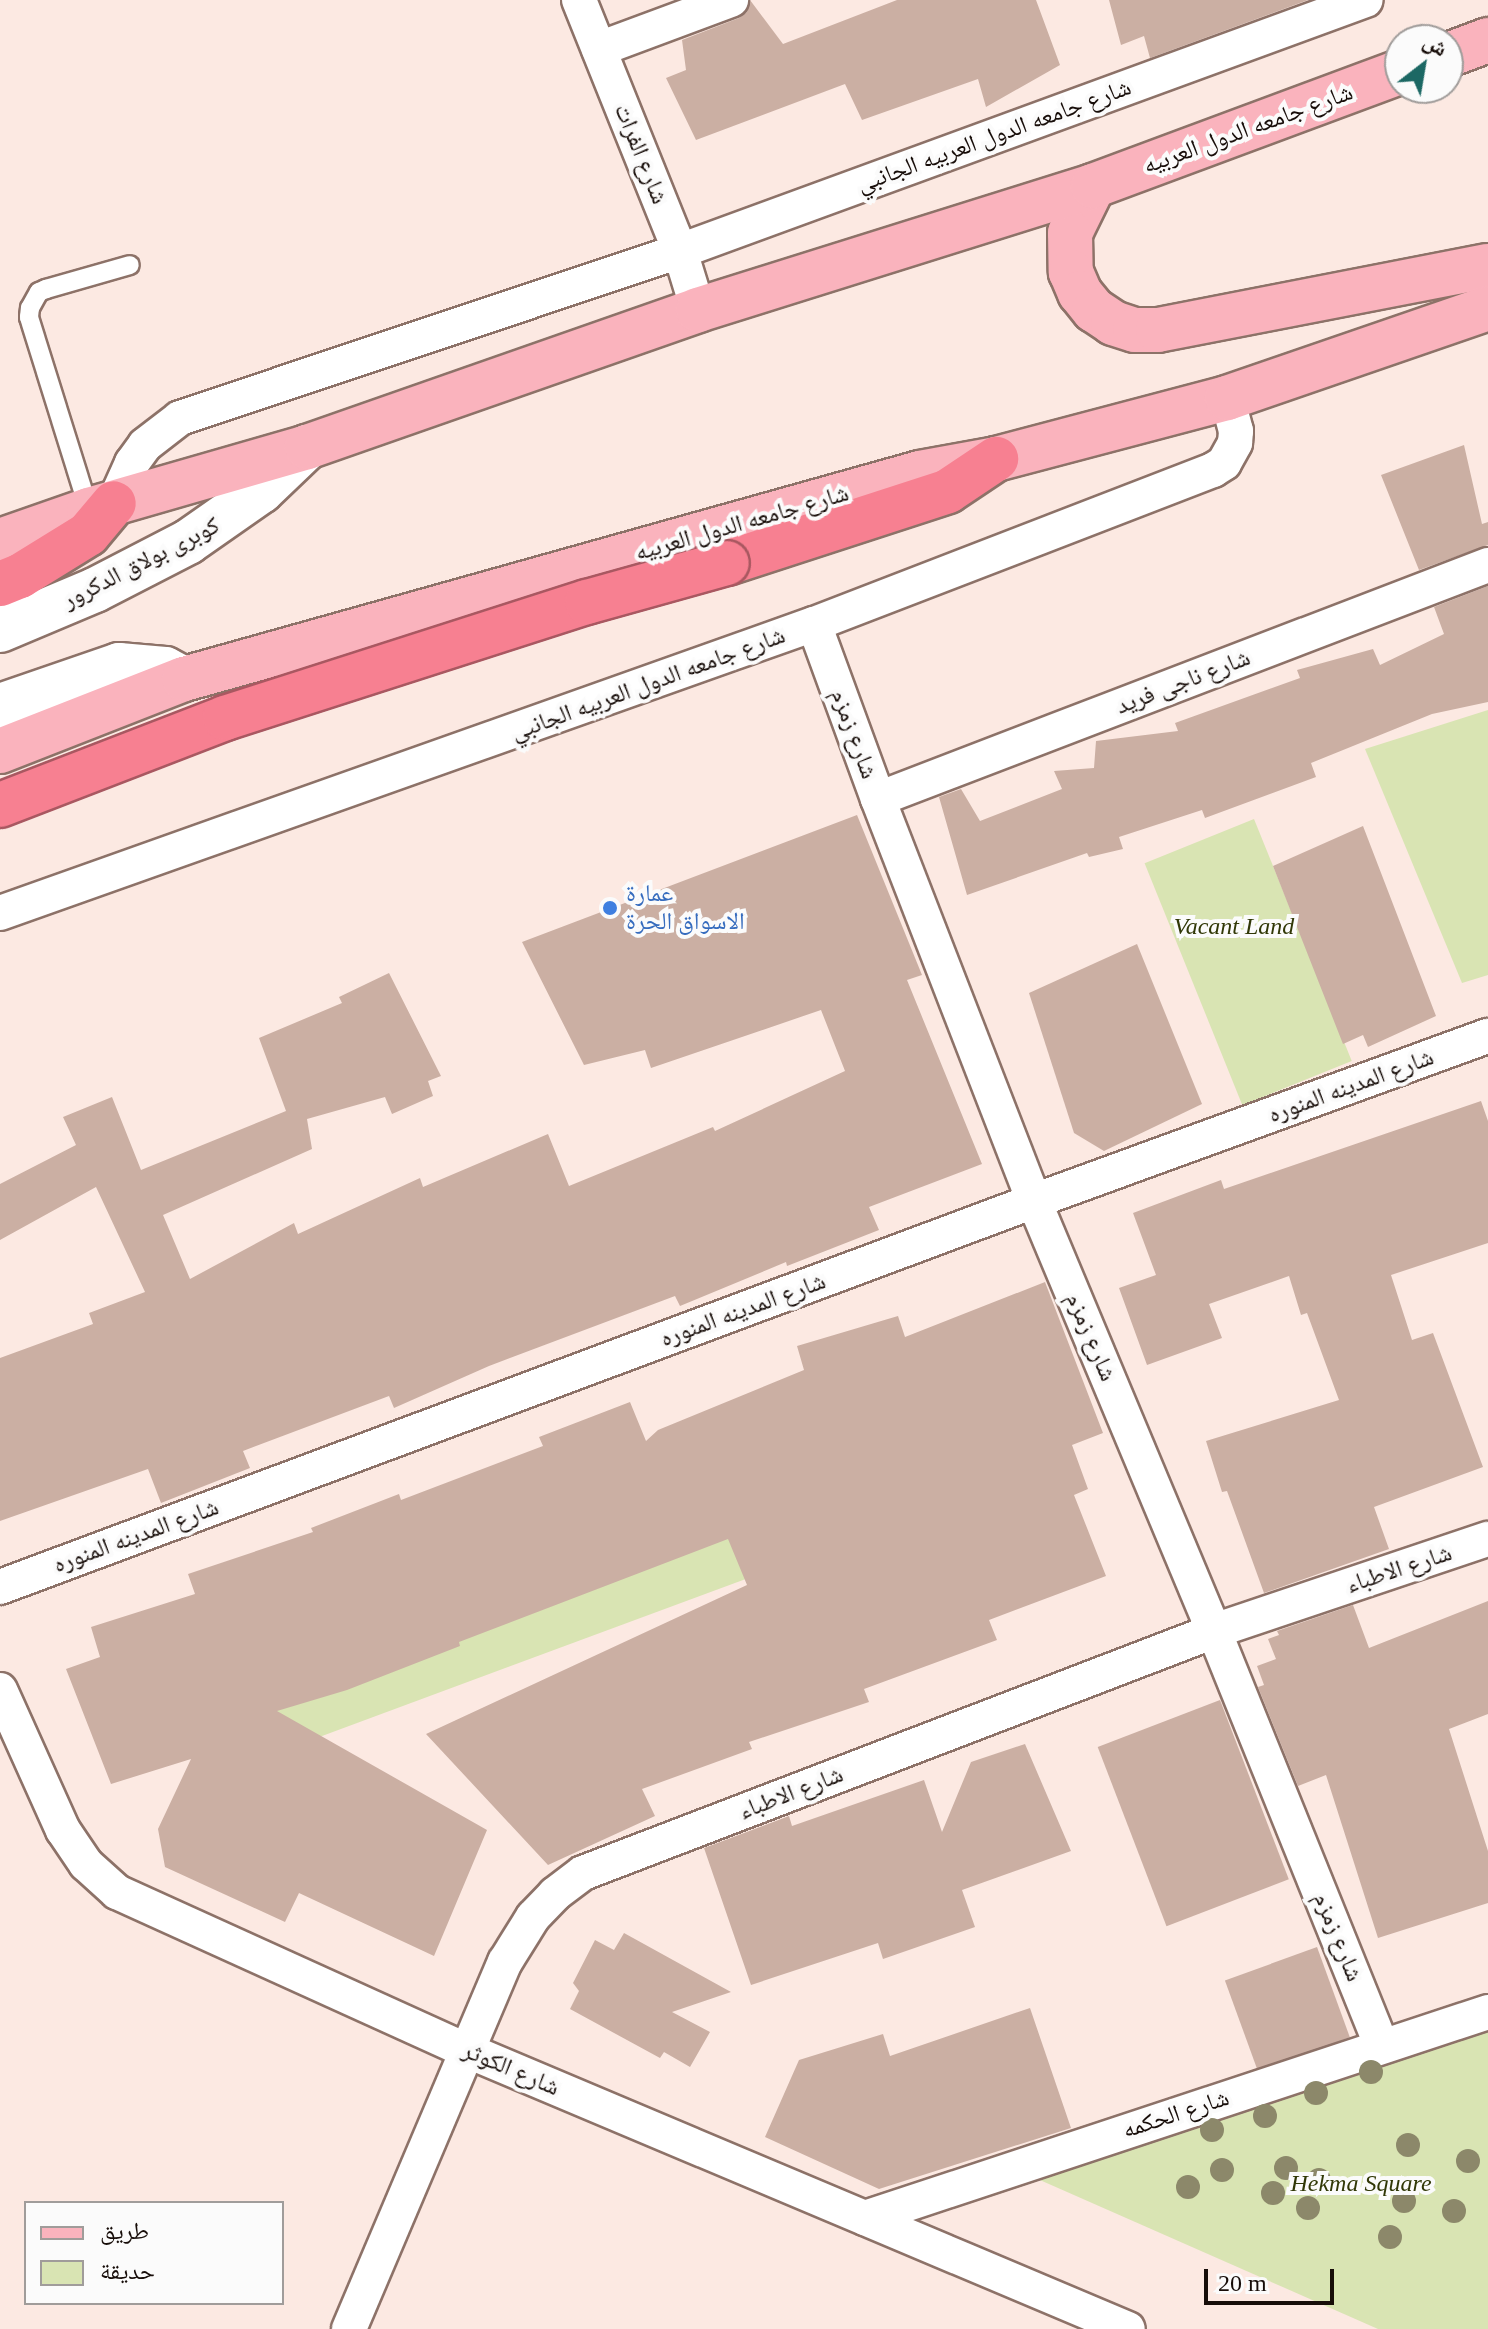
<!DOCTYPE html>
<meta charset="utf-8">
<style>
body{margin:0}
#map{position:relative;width:1488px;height:2329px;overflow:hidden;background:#fce9e2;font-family:"Times New Roman","Noto Naskh Arabic",serif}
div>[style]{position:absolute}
.green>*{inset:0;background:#d9e4b3;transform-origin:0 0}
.building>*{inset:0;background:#cbafa3;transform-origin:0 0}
.roads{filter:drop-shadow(2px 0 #8d7268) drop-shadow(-2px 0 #8d7268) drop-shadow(0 2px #8d7268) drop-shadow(0 -2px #8d7268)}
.lane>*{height:18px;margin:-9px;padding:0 9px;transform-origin:9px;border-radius:9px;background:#fff}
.street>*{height:34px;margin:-17px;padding:0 17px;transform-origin:17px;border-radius:17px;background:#fff}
.secondary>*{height:44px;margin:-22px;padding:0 22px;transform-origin:22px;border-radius:22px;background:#fff}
.primary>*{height:44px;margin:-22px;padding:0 22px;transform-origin:22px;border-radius:22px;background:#fab3bd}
.highway>*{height:44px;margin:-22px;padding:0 22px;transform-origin:22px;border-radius:22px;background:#f78091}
.bridges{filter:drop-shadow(2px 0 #a95861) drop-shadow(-2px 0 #a95861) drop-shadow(0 2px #a95861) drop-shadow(0 -2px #a95861)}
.highway-bridge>*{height:44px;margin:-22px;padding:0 22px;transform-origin:22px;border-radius:22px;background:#f78091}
.trees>*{width:24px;height:24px;margin:-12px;border-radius:50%;background:#8c886a}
.dots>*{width:22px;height:22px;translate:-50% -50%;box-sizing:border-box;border:4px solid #fbfbfb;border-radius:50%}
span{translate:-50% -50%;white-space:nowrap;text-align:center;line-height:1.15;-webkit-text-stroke:8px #fbfbfb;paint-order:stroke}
.street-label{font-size:24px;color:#170d09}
.shop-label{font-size:24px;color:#366cbe}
.left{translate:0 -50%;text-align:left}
.park-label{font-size:24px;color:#313807;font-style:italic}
.legend{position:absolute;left:24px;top:2201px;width:260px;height:104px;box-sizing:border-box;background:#fbfbfb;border:2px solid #a09c9a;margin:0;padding:10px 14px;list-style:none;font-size:24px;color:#170d09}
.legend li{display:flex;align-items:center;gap:16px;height:40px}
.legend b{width:40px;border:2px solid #a09c9a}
.north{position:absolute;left:1384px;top:24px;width:80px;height:80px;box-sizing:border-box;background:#fbfbfb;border:2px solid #a09c9a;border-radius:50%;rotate:31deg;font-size:22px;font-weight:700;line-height:32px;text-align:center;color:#170d09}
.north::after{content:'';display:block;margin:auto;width:28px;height:36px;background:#1c6864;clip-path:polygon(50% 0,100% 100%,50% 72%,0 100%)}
.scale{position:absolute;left:1204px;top:2269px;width:130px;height:36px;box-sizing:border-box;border:4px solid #170d09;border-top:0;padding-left:10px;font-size:24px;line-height:28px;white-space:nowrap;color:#170d09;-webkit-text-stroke:6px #fbfbfb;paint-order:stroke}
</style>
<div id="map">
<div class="green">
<div style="clip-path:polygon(1488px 710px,1488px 975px,1462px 983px,1365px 749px)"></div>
<div style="left:1254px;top:819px;width:261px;height:118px;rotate:68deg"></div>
<div style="clip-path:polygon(988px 1416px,1010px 1481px,241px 1766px,224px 1714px)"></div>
<div style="clip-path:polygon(1488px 2000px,1488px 2329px,1378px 2329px,1015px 2169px)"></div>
</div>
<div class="building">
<div style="clip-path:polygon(750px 0,783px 44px,897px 0,1036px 0,1060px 65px,986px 107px,978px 79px,862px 120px,845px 84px,696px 140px,666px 78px,686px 70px,682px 40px,739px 18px,747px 12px)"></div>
<div style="clip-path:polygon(1109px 0,1308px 0,1150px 58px,1144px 36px,1121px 45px)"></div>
<div style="clip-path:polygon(1464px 445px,1482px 524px,1488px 522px,1488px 545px,1419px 570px,1381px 475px)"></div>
<div style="clip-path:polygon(1488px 586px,1488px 702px,1432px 714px,1311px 763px,1316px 777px,1205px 818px,1202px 810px,1119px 837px,1123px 849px,1089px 857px,1087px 853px,967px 895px,939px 797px,961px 789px,980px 821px,1062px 789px,1054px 771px,1094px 768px,1096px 741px,1178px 731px,1175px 723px,1300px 678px,1297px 670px,1373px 649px,1380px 665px,1444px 634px,1434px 607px)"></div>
<div style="clip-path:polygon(857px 815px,922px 975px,907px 980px,982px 1164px,869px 1207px,879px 1230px,787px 1266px,786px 1262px,680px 1306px,675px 1296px,489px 1366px,394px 1408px,389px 1396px,243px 1451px,250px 1468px,161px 1503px,148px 1469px,0 1521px,0 1358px,93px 1324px,89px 1313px,145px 1292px,96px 1187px,0 1240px,0 1184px,76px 1145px,63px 1117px,112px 1097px,141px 1170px,286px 1111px,259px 1038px,342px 1003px,339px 997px,389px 973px,441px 1076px,428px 1081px,433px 1096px,392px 1114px,385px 1097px,307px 1119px,312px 1149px,163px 1215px,190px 1279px,294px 1223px,298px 1234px,420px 1178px,423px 1187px,548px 1134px,569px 1186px,713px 1127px,715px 1131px,845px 1071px,821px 1010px,651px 1068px,645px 1050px,584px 1065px,522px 942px)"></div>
<div style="clip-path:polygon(1363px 826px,1436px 1016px,1368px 1047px,1363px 1035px,1343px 1044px,1273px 866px)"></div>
<div style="clip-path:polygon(1137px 944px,1202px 1104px,1104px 1151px,1074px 1133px,1029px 993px)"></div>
<div style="clip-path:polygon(1481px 1101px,1488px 1121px,1488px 1243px,1391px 1275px,1412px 1340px,1433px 1333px,1483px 1467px,1374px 1507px,1389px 1549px,1264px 1593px,1227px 1491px,1222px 1492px,1206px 1441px,1339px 1400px,1307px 1313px,1301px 1315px,1289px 1276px,1209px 1304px,1222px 1338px,1147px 1365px,1119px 1288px,1156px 1275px,1133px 1213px,1221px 1180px,1224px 1189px)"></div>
<div style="clip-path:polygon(1045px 1282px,1103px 1433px,1072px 1445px,1088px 1489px,1074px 1495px,1106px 1576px,989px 1620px,997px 1640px,864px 1689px,869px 1702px,749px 1742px,752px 1749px,642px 1789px,655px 1816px,548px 1865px,426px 1734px,747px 1585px,728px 1539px,459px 1642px,460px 1646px,347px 1690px,277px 1711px,487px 1830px,434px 1956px,299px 1893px,285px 1922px,165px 1867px,158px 1829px,191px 1759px,111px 1784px,66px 1669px,100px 1657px,91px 1627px,195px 1594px,188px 1574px,313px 1532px,311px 1528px,399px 1494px,401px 1500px,543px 1446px,539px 1437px,630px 1402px,646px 1441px,658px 1430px,804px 1370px,797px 1346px,898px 1316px,905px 1337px)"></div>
<div style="clip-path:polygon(1488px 1601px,1488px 1714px,1449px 1729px,1488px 1851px,1488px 1903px,1378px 1938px,1326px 1775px,1298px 1786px,1258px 1687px,1264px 1685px,1257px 1666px,1276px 1659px,1268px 1639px,1279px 1635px,1277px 1631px,1353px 1605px,1369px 1648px)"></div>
<div style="left:1220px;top:1700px;width:192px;height:131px;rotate:69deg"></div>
<div style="clip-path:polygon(1025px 1744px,1071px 1851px,962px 1890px,975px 1927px,883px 1959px,878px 1943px,751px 1985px,704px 1848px,789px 1816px,792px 1826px,924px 1780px,942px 1832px,971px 1762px)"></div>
<div style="clip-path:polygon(624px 1933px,731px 1992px,672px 2012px,710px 2032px,690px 2067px,664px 2052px,660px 2058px,570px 2009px,579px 1991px,573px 1983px,595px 1940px,614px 1950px)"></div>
<div style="left:1317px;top:1947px;width:96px;height:98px;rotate:70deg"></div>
<div style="clip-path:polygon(1030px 2008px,1071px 2128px,879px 2189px,765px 2137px,799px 2060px,883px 2034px,890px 2056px)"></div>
</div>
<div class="roads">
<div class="lane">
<div style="left:89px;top:510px;width:202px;rotate:-107.3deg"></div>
<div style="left:29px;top:317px;width:9px;rotate:-84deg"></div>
<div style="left:30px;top:308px;width:18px;rotate:-61deg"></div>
<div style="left:39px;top:292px;width:8px;rotate:-23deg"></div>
<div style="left:46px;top:289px;width:87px;rotate:-15.9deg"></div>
</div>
<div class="street">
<div style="left:579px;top:0;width:271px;rotate:68.1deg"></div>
<div style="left:680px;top:251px;width:62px;rotate:73deg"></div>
<div style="left:599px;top:49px;width:141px;rotate:-20.4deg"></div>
<div style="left:114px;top:503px;width:44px;rotate:-65.8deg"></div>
<div style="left:132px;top:463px;width:22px;rotate:-54deg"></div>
<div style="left:145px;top:445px;width:44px;rotate:-37.6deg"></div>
<div style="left:180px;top:418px;width:527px;rotate:-18.47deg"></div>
<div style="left:680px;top:251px;width:730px;rotate:-20.1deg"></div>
<div style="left:814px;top:624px;width:186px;rotate:69.9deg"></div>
<div style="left:878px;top:799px;width:431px;rotate:68.8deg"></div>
<div style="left:1034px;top:1201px;width:466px;rotate:67.3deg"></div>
<div style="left:1214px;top:1631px;width:446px;rotate:68deg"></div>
<div style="left:878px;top:799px;width:653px;rotate:-20.99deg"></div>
<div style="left:0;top:913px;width:864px;rotate:-19.55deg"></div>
<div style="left:814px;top:624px;width:428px;rotate:-21.1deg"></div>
<div style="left:1213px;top:470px;width:13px;rotate:-32deg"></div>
<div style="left:1224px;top:463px;width:23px;rotate:-61deg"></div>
<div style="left:1235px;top:443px;width:12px;rotate:-85deg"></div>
<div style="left:1236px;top:431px;width:34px;rotate:-105deg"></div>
<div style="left:0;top:1587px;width:1104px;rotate:-20.47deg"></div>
<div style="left:1034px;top:1201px;width:483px;rotate:-20deg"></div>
<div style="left:0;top:1690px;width:154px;rotate:65.8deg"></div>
<div style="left:63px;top:1830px;width:41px;rotate:55.9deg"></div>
<div style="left:86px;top:1864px;width:42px;rotate:42.1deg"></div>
<div style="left:117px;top:1892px;width:383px;rotate:24.4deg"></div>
<div style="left:466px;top:2050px;width:718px;rotate:22.85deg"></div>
<div style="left:865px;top:2218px;width:656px;rotate:-18.3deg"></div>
<div style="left:349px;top:2329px;width:399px;rotate:-67deg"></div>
<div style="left:505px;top:1962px;width:53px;rotate:-58.1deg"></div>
<div style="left:533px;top:1917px;width:32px;rotate:-46deg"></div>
<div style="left:555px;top:1894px;width:35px;rotate:-37deg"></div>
<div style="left:583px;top:1873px;width:676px;rotate:-20.98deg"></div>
<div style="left:1214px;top:1631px;width:289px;rotate:-18.6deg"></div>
</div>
<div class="secondary">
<div style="left:0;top:630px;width:103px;rotate:-22.8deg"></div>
<div style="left:95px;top:590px;width:105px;rotate:-27.3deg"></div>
<div style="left:188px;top:542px;width:89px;rotate:-34.9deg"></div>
<div style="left:261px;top:491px;width:64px;rotate:-43.7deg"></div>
<div style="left:0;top:706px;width:126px;rotate:-19deg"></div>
<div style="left:119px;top:665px;width:46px;rotate:5deg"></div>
<div style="left:165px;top:669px;width:21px;rotate:28deg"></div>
</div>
<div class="primary">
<div style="left:1448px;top:55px;width:43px;rotate:-20.6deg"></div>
<div style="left:1093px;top:186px;width:52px;rotate:116.1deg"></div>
<div style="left:1070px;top:233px;width:39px;rotate:89deg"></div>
<div style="left:1071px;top:272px;width:23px;rotate:67deg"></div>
<div style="left:1080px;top:293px;width:22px;rotate:51deg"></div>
<div style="left:1094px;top:310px;width:23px;rotate:34deg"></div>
<div style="left:1113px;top:323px;width:23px;rotate:18deg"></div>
<div style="left:1135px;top:330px;width:23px"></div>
<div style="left:1158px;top:330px;width:336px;rotate:-11deg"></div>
<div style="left:0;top:541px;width:94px;rotate:-19.2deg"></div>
<div style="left:89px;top:510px;width:227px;rotate:-16.1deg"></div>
<div style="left:307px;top:447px;width:414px;rotate:-19.3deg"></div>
<div style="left:698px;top:310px;width:414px;rotate:-17.4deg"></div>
<div style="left:1093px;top:186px;width:327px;rotate:-20.4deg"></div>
<div style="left:0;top:751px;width:198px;rotate:-21.4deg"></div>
<div style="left:184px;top:679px;width:764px;rotate:-15.64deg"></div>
<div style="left:920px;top:473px;width:77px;rotate:-10.4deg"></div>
<div style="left:996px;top:459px;width:239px;rotate:-14.8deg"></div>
<div style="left:1227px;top:398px;width:276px;rotate:-19deg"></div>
</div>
<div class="highway">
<div style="left:727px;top:563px;width:232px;rotate:-18deg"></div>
<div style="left:948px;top:491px;width:58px;rotate:-33.7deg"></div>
<div style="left:0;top:584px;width:22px;rotate:-22deg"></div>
<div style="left:20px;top:576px;width:80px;rotate:-31.7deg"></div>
<div style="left:88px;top:534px;width:40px;rotate:-50deg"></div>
</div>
</div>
<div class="bridges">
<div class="highway-bridge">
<div style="left:0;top:805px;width:241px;rotate:-21.1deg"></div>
<div style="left:225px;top:718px;width:380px;rotate:-17.8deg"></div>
<div style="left:587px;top:602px;width:145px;rotate:-15.6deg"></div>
</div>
</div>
<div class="trees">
<div style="left:1371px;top:2072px"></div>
<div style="left:1316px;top:2093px"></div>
<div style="left:1265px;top:2116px"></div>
<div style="left:1212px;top:2130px"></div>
<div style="left:1408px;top:2145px"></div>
<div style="left:1468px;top:2161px"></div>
<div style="left:1286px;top:2168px"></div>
<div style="left:1222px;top:2170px"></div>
<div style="left:1319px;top:2180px"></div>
<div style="left:1188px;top:2187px"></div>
<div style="left:1273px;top:2193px"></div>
<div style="left:1404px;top:2201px"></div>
<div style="left:1308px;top:2208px"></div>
<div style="left:1454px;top:2211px"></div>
<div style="left:1390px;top:2237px"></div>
</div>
<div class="dots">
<div style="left:610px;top:908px;background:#3f7fe0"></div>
</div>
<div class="street-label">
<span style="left:1248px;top:129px;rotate:-20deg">شارع جامعه الدول العربيه</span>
<span style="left:994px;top:136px;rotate:-20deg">شارع جامعه الدول العربيه الجانبي</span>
<span style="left:641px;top:154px;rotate:68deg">شارع الفرات</span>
<span style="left:742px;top:523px;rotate:-16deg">شارع جامعه الدول العربيه</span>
<span style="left:141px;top:563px;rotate:-27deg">كوبرى بولاق الدكرور</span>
<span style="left:1183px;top:682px;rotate:-21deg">شارع ناجى فريد</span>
<span style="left:648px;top:684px;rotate:-20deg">شارع جامعه الدول العربيه الجانبي</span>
<span style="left:854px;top:734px;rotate:70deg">شارع زمزم</span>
<span style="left:1351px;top:1086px;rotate:-20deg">شارع المدينه المنوره</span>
<span style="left:743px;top:1310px;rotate:-20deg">شارع المدينه المنوره</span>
<span style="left:1091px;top:1337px;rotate:67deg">شارع زمزم</span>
<span style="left:136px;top:1536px;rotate:-20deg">شارع المدينه المنوره</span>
<span style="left:1399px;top:1569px;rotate:-18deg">شارع الاطباء</span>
<span style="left:791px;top:1793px;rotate:-21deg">شارع الاطباء</span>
<span style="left:1338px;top:1937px;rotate:68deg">شارع زمزم</span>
<span style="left:511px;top:2069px;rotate:23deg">شارع الكوثر</span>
<span style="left:1176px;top:2114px;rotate:-18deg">شارع الحكمه</span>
</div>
<div class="shop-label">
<span class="left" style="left:626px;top:908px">عمارة<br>الاسواق الحرة</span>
</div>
<div class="park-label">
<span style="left:1234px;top:927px">Vacant Land</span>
<span style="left:1361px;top:2184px">Hekma Square</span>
</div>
<ul class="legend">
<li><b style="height:10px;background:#fab3bd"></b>طريق</li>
<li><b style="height:22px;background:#d9e4b3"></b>حديقة</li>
</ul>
<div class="north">ش</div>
<div class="scale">20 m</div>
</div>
